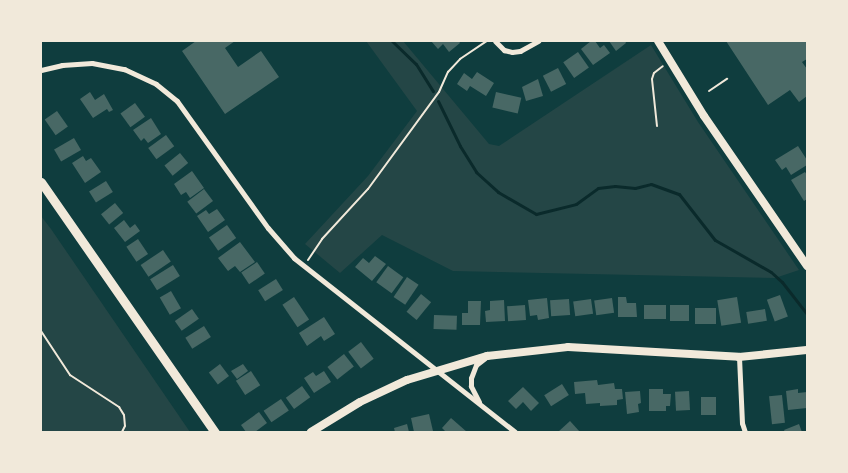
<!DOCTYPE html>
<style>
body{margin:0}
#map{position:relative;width:848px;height:473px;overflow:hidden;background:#0f3d3e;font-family:"Fira Sans",sans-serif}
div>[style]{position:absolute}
.green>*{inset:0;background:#244646}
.stream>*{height:3px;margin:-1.5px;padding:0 1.5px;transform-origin:1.5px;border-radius:1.5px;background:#0a2a2b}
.building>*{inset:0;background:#486865;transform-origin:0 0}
.path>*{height:2px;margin:-1px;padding:0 1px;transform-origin:1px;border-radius:1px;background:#f1e9da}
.minor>*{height:5px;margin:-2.5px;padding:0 2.5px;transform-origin:2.5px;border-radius:2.5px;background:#f1e9da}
.tertiary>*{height:8px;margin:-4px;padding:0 4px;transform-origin:4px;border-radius:4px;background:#f1e9da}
.secondary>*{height:9px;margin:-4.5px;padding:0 4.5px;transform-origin:4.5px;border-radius:4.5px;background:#f1e9da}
span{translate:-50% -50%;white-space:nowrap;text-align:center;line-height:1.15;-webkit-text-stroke:5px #f1e9da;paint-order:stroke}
.frame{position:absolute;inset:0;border:42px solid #f1e9da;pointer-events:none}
</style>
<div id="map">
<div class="green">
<div style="clip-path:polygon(366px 41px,403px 41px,489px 144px,499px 146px,651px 45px,698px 122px,799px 270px,775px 278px,453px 271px,382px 235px,340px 273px,305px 244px,368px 176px,417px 111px)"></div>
<div style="clip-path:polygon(41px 216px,51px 229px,190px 432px,41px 432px)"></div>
</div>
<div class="stream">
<div style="left:392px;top:41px;width:33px;rotate:44deg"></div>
<div style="left:416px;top:64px;width:32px;rotate:58deg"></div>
<div style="left:438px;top:101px;width:50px;rotate:63.9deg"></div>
<div style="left:460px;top:146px;width:31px;rotate:58deg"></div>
<div style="left:476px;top:172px;width:30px;rotate:42deg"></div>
<div style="left:498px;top:192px;width:44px;rotate:30.1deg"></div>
<div style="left:536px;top:214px;width:41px;rotate:-14deg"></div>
<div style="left:576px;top:204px;width:27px;rotate:-36deg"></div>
<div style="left:598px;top:188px;width:17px;rotate:-7deg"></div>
<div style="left:615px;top:186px;width:20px;rotate:6deg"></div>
<div style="left:635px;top:188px;width:16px;rotate:-14deg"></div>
<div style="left:651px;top:184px;width:30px;rotate:20deg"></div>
<div style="left:679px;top:194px;width:58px;rotate:52deg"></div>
<div style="left:715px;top:240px;width:64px;rotate:29.7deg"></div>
<div style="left:771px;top:272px;width:15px;rotate:42deg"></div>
<div style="left:782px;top:282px;width:41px;rotate:52deg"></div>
</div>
<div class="building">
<div style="clip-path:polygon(196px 41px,235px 41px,225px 48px,238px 67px,261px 51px,279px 77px,225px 114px,182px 51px)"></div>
<div style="clip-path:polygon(431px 41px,459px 41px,460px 43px,449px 52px,443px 44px,438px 49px)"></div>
<div style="clip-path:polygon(591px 41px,595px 41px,600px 48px,604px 45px,610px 53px,593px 65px,581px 49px)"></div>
<div style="clip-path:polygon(609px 41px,625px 41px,626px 43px,616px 51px)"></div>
<div style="clip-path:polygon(726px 41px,807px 41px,807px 59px,802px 62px,807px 69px,807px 96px,799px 102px,790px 90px,768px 105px)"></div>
<div style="left:578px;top:52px;width:19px;height:18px;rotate:55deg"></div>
<div style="left:558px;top:68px;width:18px;height:17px;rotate:63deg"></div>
<div style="clip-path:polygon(477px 72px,494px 83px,486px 96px,470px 86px,467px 91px,457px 84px,464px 73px,472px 79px)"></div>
<div style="clip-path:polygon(538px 79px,543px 96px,526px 101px,522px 87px)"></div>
<div style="clip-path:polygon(90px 92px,95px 100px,104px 94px,113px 110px,109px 112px,107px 109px,93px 118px,80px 99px)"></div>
<div style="left:496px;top:92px;width:26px;height:16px;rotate:13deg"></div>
<div style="left:135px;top:103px;width:17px;height:18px;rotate:54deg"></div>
<div style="left:57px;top:111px;width:19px;height:15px;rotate:55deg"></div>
<div style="clip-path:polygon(151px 118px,161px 134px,148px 143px,144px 138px,141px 141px,133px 130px)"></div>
<div style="left:166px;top:135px;width:14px;height:22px;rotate:54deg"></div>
<div style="left:74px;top:138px;width:14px;height:23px;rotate:60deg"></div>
<div style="clip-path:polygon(798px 146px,807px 160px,807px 165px,791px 175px,786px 167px,782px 170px,775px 160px)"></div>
<div style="left:180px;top:153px;width:13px;height:20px;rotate:51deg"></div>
<div style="clip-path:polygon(83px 156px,86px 161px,91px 158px,101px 172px,85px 183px,72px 163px)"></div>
<div style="clip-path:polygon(192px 171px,204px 188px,190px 198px,186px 192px,181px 195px,174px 184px)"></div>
<div style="clip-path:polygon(805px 172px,807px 175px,807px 199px,804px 201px,791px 180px)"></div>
<div style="left:106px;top:181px;width:13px;height:20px;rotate:58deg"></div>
<div style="left:204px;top:189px;width:15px;height:21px;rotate:53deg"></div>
<div style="left:115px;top:203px;width:13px;height:18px;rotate:51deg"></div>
<div style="clip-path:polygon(217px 209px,225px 220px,208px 232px,197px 216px,206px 210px,209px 214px)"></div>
<div style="clip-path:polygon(124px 220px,130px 228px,135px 224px,140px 231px,125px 242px,114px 228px)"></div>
<div style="left:227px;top:225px;width:16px;height:22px;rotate:55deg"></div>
<div style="left:138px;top:239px;width:18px;height:14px;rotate:56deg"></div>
<div style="clip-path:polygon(240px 242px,255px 262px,240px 272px,235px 266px,228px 271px,218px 258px)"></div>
<div style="left:163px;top:250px;width:14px;height:27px;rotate:56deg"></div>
<div style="clip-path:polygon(375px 256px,386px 264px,372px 281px,355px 267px,363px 258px,369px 263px)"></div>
<div style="left:257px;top:262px;width:14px;height:19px;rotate:56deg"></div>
<div style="left:173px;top:265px;width:13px;height:27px;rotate:58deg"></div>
<div style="left:388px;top:266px;width:19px;height:20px;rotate:36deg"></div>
<div style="left:407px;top:277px;width:14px;height:24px;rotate:34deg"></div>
<div style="left:276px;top:279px;width:13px;height:21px;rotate:58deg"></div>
<div style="left:171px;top:291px;width:20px;height:13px;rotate:60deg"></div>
<div style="left:421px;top:294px;width:13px;height:23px;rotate:39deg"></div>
<div style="left:780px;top:295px;width:23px;height:14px;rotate:70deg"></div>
<div style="left:294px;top:297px;width:27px;height:14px;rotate:56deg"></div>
<div style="clip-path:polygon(618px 297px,626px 297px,627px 303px,636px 303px,637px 317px,618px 317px)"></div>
<div style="left:737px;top:297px;width:26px;height:20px;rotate:81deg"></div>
<div style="clip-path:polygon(547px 298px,549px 318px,538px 320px,537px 315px,530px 316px,528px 300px)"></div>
<div style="left:612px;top:298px;width:15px;height:18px;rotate:82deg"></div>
<div style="left:569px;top:299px;width:16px;height:19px;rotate:86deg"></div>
<div style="left:591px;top:299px;width:15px;height:18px;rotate:82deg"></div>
<div style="clip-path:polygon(504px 300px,505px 321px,486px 322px,485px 311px,490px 310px,490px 301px)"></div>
<div style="clip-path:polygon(468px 301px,481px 301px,480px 325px,462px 325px,462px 313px,468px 313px)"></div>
<div style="left:525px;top:305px;width:15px;height:18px;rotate:86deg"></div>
<div style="left:644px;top:305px;width:22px;height:14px"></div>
<div style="left:670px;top:305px;width:19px;height:16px"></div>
<div style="left:695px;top:308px;width:21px;height:16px"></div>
<div style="left:192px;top:309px;width:12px;height:21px;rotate:55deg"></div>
<div style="left:765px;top:309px;width:12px;height:19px;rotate:81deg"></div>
<div style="left:434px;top:315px;width:23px;height:14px;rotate:2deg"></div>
<div style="clip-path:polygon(324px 317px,335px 334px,324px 341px,321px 336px,307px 346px,299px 333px)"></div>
<div style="left:204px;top:326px;width:13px;height:22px;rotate:58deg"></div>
<div style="left:361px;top:342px;width:21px;height:16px;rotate:53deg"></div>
<div style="left:344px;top:354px;width:16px;height:21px;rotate:52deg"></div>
<div style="left:220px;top:364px;width:15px;height:14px;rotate:53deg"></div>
<div style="clip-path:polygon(243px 364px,248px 371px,237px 379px,231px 371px)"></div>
<div style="left:251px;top:371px;width:17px;height:18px;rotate:57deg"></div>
<div style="clip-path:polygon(324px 371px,331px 382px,314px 393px,304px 378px,313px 372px,316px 376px)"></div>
<div style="clip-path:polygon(597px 380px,598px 385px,614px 383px,615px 389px,622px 389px,623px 399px,617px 400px,617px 405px,600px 406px,600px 403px,586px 404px,585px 393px,575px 394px,574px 382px)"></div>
<div style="left:562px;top:384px;width:13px;height:21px;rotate:58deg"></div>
<div style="left:302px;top:386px;width:14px;height:20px;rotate:54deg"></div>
<div style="clip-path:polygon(523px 387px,539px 403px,531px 411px,523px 402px,516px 409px,508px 401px)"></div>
<div style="clip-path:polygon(649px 389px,663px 389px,663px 394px,671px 394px,670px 406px,666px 406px,666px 411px,649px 411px)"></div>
<div style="clip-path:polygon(798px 389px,798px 393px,807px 392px,807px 408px,788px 410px,786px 391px)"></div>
<div style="clip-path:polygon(640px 391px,641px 403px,638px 404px,639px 412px,627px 414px,625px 392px)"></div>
<div style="left:689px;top:391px;width:19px;height:14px;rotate:87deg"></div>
<div style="left:782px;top:395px;width:28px;height:13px;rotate:84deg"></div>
<div style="left:701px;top:397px;width:15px;height:18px"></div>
<div style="left:281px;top:399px;width:14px;height:21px;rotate:56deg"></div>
<div style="clip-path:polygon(259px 412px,267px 423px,255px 432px,246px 432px,241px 425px)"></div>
<div style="clip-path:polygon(429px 414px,433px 431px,414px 432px,411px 418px)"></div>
<div style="clip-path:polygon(451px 418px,467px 432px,446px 432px,442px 428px)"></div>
<div style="clip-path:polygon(570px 421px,580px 432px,558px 432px)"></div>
<div style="clip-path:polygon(407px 424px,409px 432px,395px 432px,394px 428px)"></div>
<div style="clip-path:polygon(799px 424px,802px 432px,785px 432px,784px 430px)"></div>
</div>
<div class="path">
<div style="left:709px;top:91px;width:22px;rotate:-34deg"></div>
<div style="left:657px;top:126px;width:47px;rotate:-96.1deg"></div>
<div style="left:652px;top:79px;width:6px;rotate:-72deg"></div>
<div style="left:654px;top:73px;width:11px;rotate:-38deg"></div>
<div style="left:308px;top:260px;width:25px;rotate:-56deg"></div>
<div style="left:322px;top:239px;width:68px;rotate:-47.4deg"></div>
<div style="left:368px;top:189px;width:120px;rotate:-53.8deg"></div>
<div style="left:439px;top:92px;width:22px;rotate:-66deg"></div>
<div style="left:448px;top:72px;width:18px;rotate:-47deg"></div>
<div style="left:460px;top:59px;width:32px;rotate:-34deg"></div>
<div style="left:41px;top:331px;width:53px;rotate:56.6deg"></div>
<div style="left:70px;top:375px;width:59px;rotate:33.1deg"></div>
<div style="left:119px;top:407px;width:9px;rotate:58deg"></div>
<div style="left:124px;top:415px;width:11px;rotate:85deg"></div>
<div style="left:125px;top:426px;width:7px;rotate:117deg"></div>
</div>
<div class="minor">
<div style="left:495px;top:41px;width:13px;rotate:45deg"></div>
<div style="left:504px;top:50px;width:8px;rotate:14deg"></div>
<div style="left:512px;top:52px;width:8px;rotate:-7deg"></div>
<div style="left:520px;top:51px;width:21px;rotate:-29deg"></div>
<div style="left:41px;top:70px;width:22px;rotate:-13deg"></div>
<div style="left:62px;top:65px;width:30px;rotate:-4deg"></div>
<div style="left:92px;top:63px;width:33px;rotate:11deg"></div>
<div style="left:124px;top:69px;width:35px;rotate:25deg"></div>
<div style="left:156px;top:84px;width:27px;rotate:39deg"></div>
<div style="left:177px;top:101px;width:156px;rotate:54.4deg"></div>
<div style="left:268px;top:228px;width:40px;rotate:49deg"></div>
<div style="left:294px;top:258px;width:281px;rotate:38.2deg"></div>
<div style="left:739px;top:357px;width:66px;rotate:87.4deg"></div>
<div style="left:742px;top:423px;width:9px;rotate:72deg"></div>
<div style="left:479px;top:402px;width:18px;rotate:-117deg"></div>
<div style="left:471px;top:386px;width:8px;rotate:-90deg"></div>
<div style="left:471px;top:378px;width:14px;rotate:-69deg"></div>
<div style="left:476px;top:365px;width:11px;rotate:-38deg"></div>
</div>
<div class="tertiary">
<div style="left:658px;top:41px;width:88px;rotate:58.5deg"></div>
<div style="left:704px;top:116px;width:182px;rotate:55.5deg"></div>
<div style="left:311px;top:432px;width:57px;rotate:-31.5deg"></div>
<div style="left:360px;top:402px;width:52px;rotate:-25.1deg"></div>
<div style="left:407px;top:380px;width:84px;rotate:-16.7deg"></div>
<div style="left:487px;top:356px;width:81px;rotate:-6.3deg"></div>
<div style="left:568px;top:347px;width:171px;rotate:3.3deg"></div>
<div style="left:739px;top:357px;width:68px;rotate:-5.9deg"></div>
</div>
<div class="secondary">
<div style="left:41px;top:182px;width:305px;rotate:55.2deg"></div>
</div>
<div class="frame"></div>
</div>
